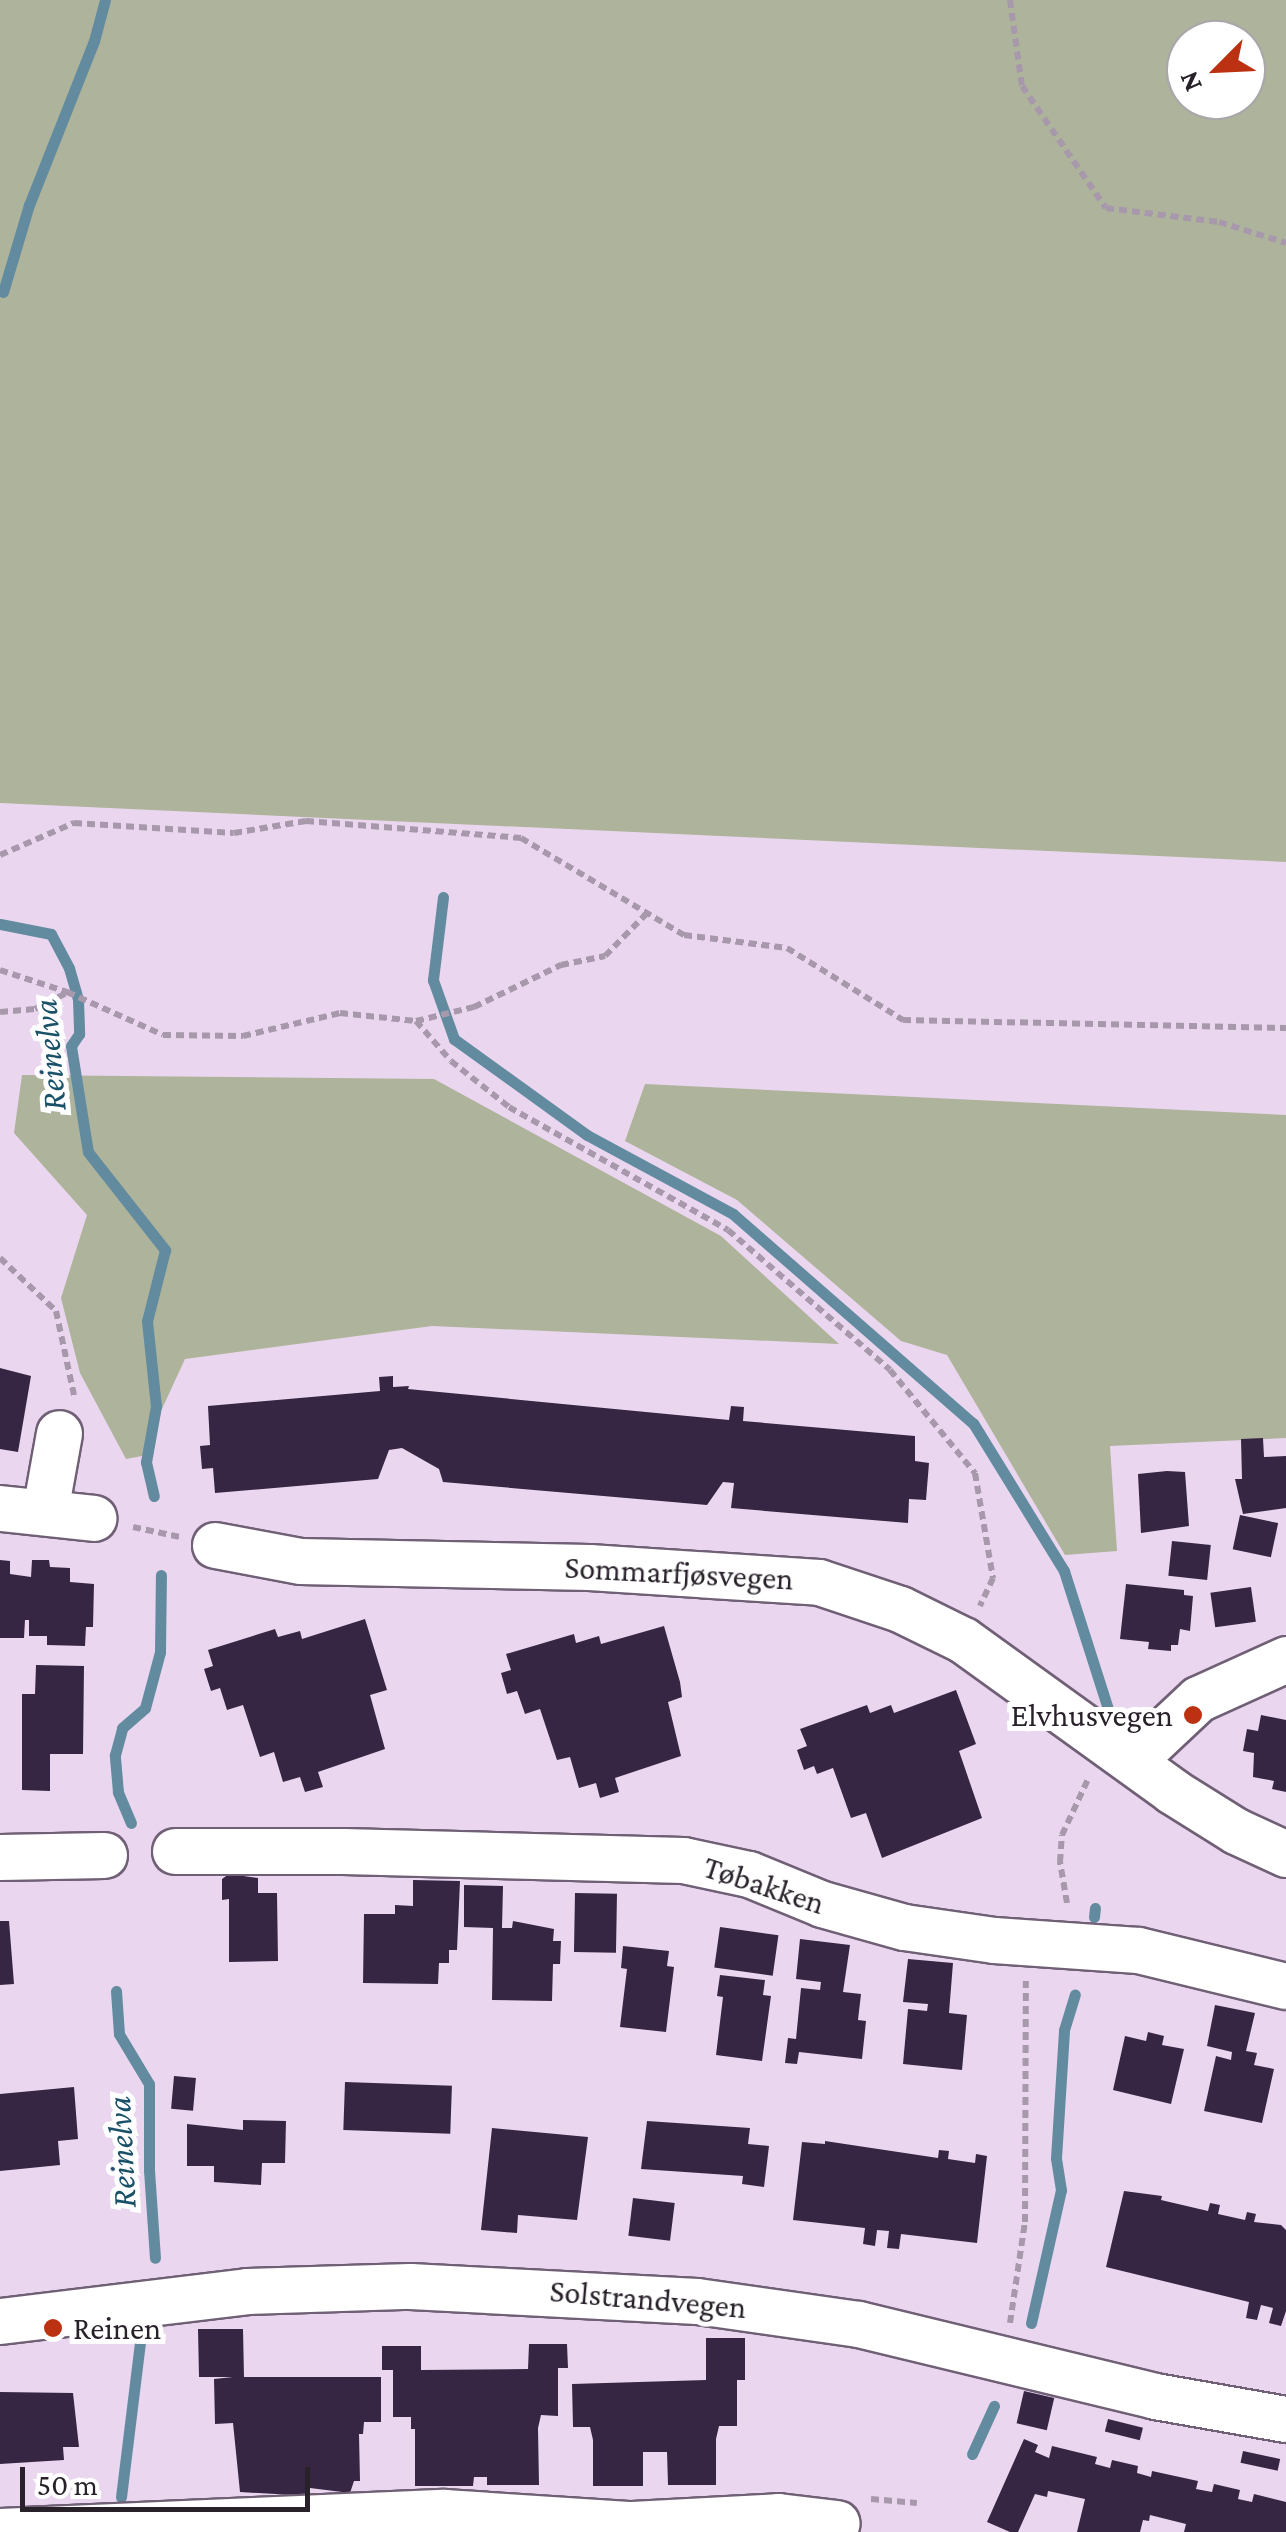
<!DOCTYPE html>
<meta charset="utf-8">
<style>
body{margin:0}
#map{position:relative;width:1286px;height:2532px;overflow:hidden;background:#ead7ef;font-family:"Crimson Pro",serif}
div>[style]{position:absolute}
.green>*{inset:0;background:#aeb39b}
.stream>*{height:11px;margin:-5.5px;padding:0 5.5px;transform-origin:5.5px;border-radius:5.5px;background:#628ba0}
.building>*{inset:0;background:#372643;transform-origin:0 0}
.path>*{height:6px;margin-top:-3px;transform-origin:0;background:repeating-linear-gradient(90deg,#a798ab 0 8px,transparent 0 13px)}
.roads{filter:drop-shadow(2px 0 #706075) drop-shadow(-2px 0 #706075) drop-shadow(0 2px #706075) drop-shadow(0 -2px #706075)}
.minor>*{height:45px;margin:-22.5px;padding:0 22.5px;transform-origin:22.5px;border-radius:22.5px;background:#fff}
.dots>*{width:28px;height:28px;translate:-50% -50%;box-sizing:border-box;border:5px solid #fff;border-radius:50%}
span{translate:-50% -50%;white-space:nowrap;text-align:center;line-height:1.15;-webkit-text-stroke:10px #fff;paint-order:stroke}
.street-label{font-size:32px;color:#28212a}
.poi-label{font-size:32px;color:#28212a}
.right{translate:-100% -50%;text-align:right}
.left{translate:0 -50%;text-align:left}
.water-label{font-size:35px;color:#1a5168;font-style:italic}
.north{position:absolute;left:1166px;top:20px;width:100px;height:100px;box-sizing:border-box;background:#fff;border:2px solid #a9a6aa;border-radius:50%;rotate:246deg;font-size:28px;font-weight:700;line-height:40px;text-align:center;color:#28212a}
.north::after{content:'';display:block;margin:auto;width:35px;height:45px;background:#bc3112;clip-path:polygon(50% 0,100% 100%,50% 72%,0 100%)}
.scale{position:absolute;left:20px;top:2467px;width:290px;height:45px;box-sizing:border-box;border:5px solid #28212a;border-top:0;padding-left:12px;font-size:30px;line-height:35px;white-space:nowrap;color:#28212a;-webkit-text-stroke:8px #fff;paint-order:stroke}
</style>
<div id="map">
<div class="green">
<div style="clip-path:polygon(evenodd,0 0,1286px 0,1286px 862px,0 803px,0 0,1246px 40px,1246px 100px,1186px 100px,1186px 40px,1246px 40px)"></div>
<div style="clip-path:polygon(22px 1075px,434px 1079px,721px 1236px,839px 1344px,432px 1326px,185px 1359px,161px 1411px,153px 1454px,126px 1459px,80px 1373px,61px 1298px,87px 1215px,14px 1133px)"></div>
<div style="clip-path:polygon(645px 1084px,1286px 1115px,1286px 1438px,1110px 1446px,1117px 1551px,1065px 1555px,947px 1355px,901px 1341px,737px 1200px,625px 1141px)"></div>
</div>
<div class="stream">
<div style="left:3px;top:292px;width:91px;rotate:-73.4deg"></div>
<div style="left:29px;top:205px;width:176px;rotate:-68.4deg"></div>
<div style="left:94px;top:41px;width:42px;rotate:-75deg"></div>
<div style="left:443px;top:897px;width:84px;rotate:96.9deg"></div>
<div style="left:433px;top:980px;width:63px;rotate:70.4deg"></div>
<div style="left:454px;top:1039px;width:164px;rotate:35.8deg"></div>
<div style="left:587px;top:1135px;width:166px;rotate:28.4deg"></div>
<div style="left:733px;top:1214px;width:318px;rotate:41.1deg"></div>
<div style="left:973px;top:1423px;width:174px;rotate:58.4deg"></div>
<div style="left:1064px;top:1571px;width:145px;rotate:72.3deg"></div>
<div style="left:0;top:924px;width:52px;rotate:11.1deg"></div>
<div style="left:51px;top:934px;width:38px;rotate:62deg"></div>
<div style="left:69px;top:968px;width:33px;rotate:74deg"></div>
<div style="left:78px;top:1000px;width:34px;rotate:88deg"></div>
<div style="left:79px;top:1034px;width:14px;rotate:124deg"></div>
<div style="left:71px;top:1046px;width:107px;rotate:80.9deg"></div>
<div style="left:88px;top:1152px;width:125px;rotate:51.8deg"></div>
<div style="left:165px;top:1250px;width:73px;rotate:104.2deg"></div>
<div style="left:147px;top:1321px;width:85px;rotate:84deg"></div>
<div style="left:156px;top:1406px;width:57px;rotate:100.1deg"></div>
<div style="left:146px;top:1462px;width:35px;rotate:77deg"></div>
<div style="left:131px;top:1823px;width:34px;rotate:-113deg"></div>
<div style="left:118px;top:1792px;width:37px;rotate:-95deg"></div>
<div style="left:115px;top:1755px;width:28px;rotate:-75deg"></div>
<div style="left:122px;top:1728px;width:30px;rotate:-41deg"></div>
<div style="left:145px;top:1708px;width:58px;rotate:-75deg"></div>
<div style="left:160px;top:1652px;width:77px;rotate:-89.3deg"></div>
<div style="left:1094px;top:1917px;width:9px;rotate:-84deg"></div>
<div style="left:116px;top:1991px;width:43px;rotate:86deg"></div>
<div style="left:119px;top:2034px;width:58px;rotate:59deg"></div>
<div style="left:149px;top:2084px;width:86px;rotate:90deg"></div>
<div style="left:149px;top:2170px;width:88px;rotate:86.1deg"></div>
<div style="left:1031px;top:2323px;width:136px;rotate:-77.3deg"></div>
<div style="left:1061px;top:2190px;width:32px;rotate:-99deg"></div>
<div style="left:1056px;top:2158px;width:128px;rotate:-86.4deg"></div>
<div style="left:1064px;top:2030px;width:37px;rotate:-73deg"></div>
<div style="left:972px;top:2454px;width:53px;rotate:-65.4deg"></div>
<div style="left:121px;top:2497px;width:156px;rotate:-83deg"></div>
</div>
<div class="building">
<div style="clip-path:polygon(0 1368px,31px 1376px,18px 1452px,0 1449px)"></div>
<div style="clip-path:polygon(393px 1376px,393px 1387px,409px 1386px,408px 1389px,729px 1420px,731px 1406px,744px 1407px,743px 1421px,915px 1436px,915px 1461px,929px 1463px,926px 1500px,909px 1499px,908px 1523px,731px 1508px,734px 1483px,723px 1482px,707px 1505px,443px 1482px,439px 1469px,402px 1448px,389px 1450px,378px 1479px,215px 1493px,213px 1468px,202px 1469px,200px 1446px,210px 1445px,208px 1406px,380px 1391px,379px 1377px)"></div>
<div style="clip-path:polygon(1263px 1438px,1264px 1457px,1286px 1456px,1286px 1508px,1243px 1514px,1235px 1479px,1242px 1479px,1241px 1439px)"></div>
<div style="clip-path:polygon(1167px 1471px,1185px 1472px,1189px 1526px,1141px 1533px,1138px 1474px)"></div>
<div style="left:1240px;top:1515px;width:39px;height:35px;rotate:12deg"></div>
<div style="left:1172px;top:1541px;width:39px;height:35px;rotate:6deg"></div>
<div style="clip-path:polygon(0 1560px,10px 1561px,10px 1574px,31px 1577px,32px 1560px,49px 1560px,50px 1567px,70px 1568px,70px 1582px,94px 1584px,93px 1627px,86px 1627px,85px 1646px,47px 1645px,47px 1636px,29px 1636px,29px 1620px,25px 1620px,24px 1638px,0 1638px)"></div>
<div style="clip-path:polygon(1126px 1584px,1184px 1590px,1184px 1595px,1193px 1596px,1190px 1631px,1180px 1629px,1178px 1645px,1171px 1645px,1171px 1651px,1148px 1649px,1149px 1642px,1120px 1639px)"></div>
<div style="left:1251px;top:1587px;width:35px;height:41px;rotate:82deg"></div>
<div style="clip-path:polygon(365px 1619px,387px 1690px,370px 1695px,385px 1749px,318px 1772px,323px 1787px,305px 1792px,300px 1777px,283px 1782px,274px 1752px,260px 1757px,243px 1705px,227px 1710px,220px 1688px,211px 1691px,204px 1669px,213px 1666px,208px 1650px,275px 1629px,278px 1637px,300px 1631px,302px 1639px)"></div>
<div style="clip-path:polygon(664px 1626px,680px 1682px,682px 1697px,668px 1702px,681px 1756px,615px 1778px,619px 1792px,600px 1798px,596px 1783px,579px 1788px,570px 1757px,557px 1760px,540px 1709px,525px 1714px,517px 1691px,507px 1694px,501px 1673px,511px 1670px,506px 1654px,574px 1634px,576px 1643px,599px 1636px,601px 1644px)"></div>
<div style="clip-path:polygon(36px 1665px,84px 1666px,83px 1754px,50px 1754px,50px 1791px,22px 1790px,22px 1694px,35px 1694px)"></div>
<div style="clip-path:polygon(956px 1690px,976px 1744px,959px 1751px,982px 1818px,882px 1858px,866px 1813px,851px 1818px,833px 1768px,817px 1774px,814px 1766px,804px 1770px,797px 1750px,807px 1746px,800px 1729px,867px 1705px,870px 1713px,891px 1705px,894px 1713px)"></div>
<div style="clip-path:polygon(1261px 1715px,1286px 1720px,1286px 1792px,1272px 1789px,1274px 1781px,1253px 1777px,1254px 1753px,1243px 1751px,1247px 1729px,1258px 1731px)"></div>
<div style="clip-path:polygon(229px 1874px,258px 1878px,258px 1893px,277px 1893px,278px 1961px,229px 1962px,229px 1899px,222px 1900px,222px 1879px)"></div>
<div style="clip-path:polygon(413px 1880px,460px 1881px,457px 1950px,449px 1950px,449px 1963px,439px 1963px,438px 1984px,363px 1983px,364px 1914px,395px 1914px,395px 1905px,413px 1906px)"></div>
<div style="clip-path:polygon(464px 1885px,503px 1886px,502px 1928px,512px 1928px,513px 1921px,554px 1929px,553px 1941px,561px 1941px,560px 1964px,553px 1964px,552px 2001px,492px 2000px,493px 1928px,464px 1927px)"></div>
<div style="left:575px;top:1893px;width:42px;height:59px;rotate:1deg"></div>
<div style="clip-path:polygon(0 1921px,9px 1921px,14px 1984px,0 1985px)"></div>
<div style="left:720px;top:1927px;width:59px;height:41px;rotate:8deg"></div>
<div style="clip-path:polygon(800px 1939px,850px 1945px,843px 1992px,861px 1994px,858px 2020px,866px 2021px,862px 2059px,799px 2052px,797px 2064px,785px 2063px,788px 2038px,796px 2039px,801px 1988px,820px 1990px,821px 1982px,796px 1979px)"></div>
<div style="clip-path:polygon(623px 1946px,669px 1951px,667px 1966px,674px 1967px,666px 2032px,620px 2027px,627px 1969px,621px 1968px)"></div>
<div style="clip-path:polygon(908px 1959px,953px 1963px,949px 2013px,967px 2015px,962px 2070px,903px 2064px,908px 2009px,927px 2011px,928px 2004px,903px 2002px)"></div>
<div style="clip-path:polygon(720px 1975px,765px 1980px,763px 1995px,771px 1996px,762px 2061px,716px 2055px,723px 1997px,717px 1996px)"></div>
<div style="clip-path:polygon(1215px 2005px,1255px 2013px,1246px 2051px,1257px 2053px,1254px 2065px,1274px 2069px,1262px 2123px,1204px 2111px,1216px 2056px,1231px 2060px,1232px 2052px,1207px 2046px)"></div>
<div style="clip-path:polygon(1148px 2032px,1164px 2036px,1162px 2045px,1184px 2049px,1171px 2104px,1113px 2090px,1125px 2036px,1146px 2041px)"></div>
<div style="left:174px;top:2076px;width:22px;height:33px;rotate:5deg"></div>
<div style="left:345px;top:2082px;width:107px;height:48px;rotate:2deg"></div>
<div style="clip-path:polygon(74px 2087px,78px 2139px,58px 2141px,60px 2165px,0 2171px,0 2094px)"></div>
<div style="clip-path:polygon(243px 2120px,286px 2121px,285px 2163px,262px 2163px,261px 2185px,214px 2182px,214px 2166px,187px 2166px,187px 2124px,243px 2130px)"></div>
<div style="clip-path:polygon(647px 2121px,750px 2128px,748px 2144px,769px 2146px,764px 2187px,742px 2184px,743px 2176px,641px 2169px)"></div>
<div style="clip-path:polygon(492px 2128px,588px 2137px,577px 2220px,518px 2215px,517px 2233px,481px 2230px)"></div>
<div style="clip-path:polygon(825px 2141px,938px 2158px,939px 2150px,949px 2151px,948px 2159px,975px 2163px,976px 2154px,987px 2156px,977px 2243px,901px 2234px,899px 2249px,887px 2248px,889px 2231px,877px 2230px,875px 2246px,863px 2244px,865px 2228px,793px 2220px,802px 2142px,825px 2144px)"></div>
<div style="clip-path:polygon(1124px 2191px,1162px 2196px,1161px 2200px,1208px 2211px,1210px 2203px,1220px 2205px,1218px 2214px,1245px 2220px,1247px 2212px,1256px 2214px,1254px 2222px,1281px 2225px,1286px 2230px,1286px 2311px,1281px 2326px,1269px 2323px,1273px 2308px,1261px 2305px,1257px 2320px,1246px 2318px,1249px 2302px,1106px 2267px)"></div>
<div style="left:633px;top:2198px;width:42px;height:38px;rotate:7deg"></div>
<div style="clip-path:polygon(198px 2329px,243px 2329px,244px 2377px,381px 2377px,381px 2422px,364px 2422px,363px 2434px,359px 2434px,360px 2481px,354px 2481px,350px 2493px,310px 2488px,310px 2496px,240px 2492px,233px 2423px,215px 2424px,214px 2379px,233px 2377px,199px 2377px)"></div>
<div style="clip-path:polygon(706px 2338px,745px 2338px,745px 2380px,737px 2380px,737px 2426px,719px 2426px,716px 2439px,716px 2485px,668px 2485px,667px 2452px,643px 2452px,643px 2486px,593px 2486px,593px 2440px,590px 2427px,573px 2427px,572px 2384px,706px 2380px)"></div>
<div style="clip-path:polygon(529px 2344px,567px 2344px,568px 2368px,558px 2368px,558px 2416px,541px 2415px,538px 2428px,539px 2485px,487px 2485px,487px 2477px,474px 2477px,473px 2486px,415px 2486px,415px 2429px,411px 2429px,411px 2417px,393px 2417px,393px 2370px,382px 2370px,382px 2346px,421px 2346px,421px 2370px,528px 2369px)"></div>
<div style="left:1024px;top:2391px;width:31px;height:33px;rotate:13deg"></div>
<div style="clip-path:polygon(0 2392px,73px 2393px,79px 2447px,63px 2447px,64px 2460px,0 2464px)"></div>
<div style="left:1108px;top:2419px;width:36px;height:13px;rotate:14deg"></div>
<div style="clip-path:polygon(1024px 2439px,1038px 2445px,1035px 2452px,1049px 2458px,1052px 2446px,1097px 2457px,1095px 2464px,1110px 2468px,1112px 2460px,1138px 2466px,1137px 2473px,1151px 2477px,1152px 2471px,1198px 2481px,1196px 2489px,1212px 2492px,1214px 2484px,1240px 2490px,1238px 2499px,1252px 2502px,1254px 2494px,1286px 2502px,1286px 2532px,1184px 2532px,1186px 2524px,1150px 2515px,1149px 2521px,1143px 2520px,1140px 2532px,1077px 2532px,1085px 2499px,1048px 2491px,1047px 2497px,1035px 2494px,1018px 2532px,1010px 2532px,987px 2522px)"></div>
<div style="left:1243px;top:2451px;width:38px;height:12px;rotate:12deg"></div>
</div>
<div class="path">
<div style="left:1010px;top:0;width:87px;rotate:82.1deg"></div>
<div style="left:1022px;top:86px;width:148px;rotate:55.5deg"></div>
<div style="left:1106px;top:208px;width:114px;rotate:7.1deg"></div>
<div style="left:1219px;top:222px;width:70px;rotate:17.4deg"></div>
<div style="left:0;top:855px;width:81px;rotate:-23.4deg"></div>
<div style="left:74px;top:823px;width:160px;rotate:3.6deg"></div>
<div style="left:234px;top:833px;width:73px;rotate:-9.5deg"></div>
<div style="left:306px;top:821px;width:216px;rotate:4.5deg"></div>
<div style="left:521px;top:838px;width:190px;rotate:30.8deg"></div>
<div style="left:684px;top:935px;width:104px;rotate:7.2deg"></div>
<div style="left:787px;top:948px;width:137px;rotate:31.8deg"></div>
<div style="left:903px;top:1020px;width:383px;rotate:1.2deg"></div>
<div style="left:0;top:970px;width:71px;rotate:18.2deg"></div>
<div style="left:67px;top:992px;width:105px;rotate:24.1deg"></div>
<div style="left:163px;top:1035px;width:80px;rotate:0.7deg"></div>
<div style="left:243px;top:1036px;width:100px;rotate:-13.3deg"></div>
<div style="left:340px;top:1013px;width:76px;rotate:6deg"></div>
<div style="left:416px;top:1021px;width:60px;rotate:-13.6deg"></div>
<div style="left:474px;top:1007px;width:97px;rotate:-25.8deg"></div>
<div style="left:561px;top:965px;width:45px;rotate:-11.6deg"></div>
<div style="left:605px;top:956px;width:60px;rotate:-45.7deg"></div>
<div style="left:0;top:1012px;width:35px;rotate:-5deg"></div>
<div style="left:35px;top:1009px;width:35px;rotate:-27deg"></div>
<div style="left:416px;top:1021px;width:53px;rotate:48.8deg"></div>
<div style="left:451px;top:1061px;width:74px;rotate:38.4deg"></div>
<div style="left:509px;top:1107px;width:251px;rotate:29.3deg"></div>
<div style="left:728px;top:1230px;width:214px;rotate:40.8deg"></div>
<div style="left:890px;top:1370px;width:134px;rotate:50.5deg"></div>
<div style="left:975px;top:1473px;width:107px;rotate:80.3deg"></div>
<div style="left:993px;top:1578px;width:31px;rotate:115deg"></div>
<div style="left:0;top:1258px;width:77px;rotate:43.4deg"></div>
<div style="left:56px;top:1311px;width:86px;rotate:77.9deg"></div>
<div style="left:133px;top:1527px;width:48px;rotate:12deg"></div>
<div style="left:1067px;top:1903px;width:42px;rotate:-99.7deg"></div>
<div style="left:1060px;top:1862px;width:27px;rotate:-86deg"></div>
<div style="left:1062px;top:1835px;width:64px;rotate:-65deg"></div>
<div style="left:1010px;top:2323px;width:102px;rotate:-81.6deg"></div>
<div style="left:1025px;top:2222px;width:241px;rotate:-89.8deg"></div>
<div style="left:871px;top:2499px;width:46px;rotate:5deg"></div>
</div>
<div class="roads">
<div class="minor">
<div style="left:0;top:1508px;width:94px;rotate:6.1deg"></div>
<div style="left:45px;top:1511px;width:79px;rotate:-79.8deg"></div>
<div style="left:215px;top:1545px;width:86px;rotate:10.7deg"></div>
<div style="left:300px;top:1561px;width:289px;rotate:1.2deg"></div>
<div style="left:589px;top:1567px;width:230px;rotate:3.7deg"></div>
<div style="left:819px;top:1582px;width:85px;rotate:18.4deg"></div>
<div style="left:900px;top:1609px;width:70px;rotate:26.2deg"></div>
<div style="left:963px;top:1640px;width:258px;rotate:35.8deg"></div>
<div style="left:1172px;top:1791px;width:75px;rotate:32deg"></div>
<div style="left:1236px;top:1831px;width:55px;rotate:24.7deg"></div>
<div style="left:1133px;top:1760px;width:89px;rotate:-43.2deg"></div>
<div style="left:1198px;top:1699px;width:97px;rotate:-24.4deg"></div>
<div style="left:175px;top:1851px;width:168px"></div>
<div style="left:343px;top:1851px;width:340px;rotate:1.5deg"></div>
<div style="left:683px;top:1860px;width:67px;rotate:12deg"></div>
<div style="left:749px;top:1874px;width:79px;rotate:22.3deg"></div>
<div style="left:822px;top:1904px;width:85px;rotate:15.7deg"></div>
<div style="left:904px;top:1927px;width:91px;rotate:8.2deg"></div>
<div style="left:994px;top:1940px;width:144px;rotate:4deg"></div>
<div style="left:1138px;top:1950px;width:152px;rotate:13.7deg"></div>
<div style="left:0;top:1857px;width:104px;rotate:-1.1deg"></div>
<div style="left:0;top:2321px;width:249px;rotate:-6.9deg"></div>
<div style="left:247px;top:2291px;width:163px;rotate:-1.8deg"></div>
<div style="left:410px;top:2286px;width:287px;rotate:3deg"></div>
<div style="left:697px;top:2301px;width:163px;rotate:8.1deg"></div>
<div style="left:858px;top:2324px;width:306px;rotate:13.6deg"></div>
<div style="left:1155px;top:2396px;width:133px;rotate:10deg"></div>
<div style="left:0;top:2531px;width:444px;rotate:-2.5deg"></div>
<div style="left:444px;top:2512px;width:188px;rotate:3.7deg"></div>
<div style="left:632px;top:2524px;width:146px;rotate:-3.1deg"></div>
<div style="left:778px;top:2516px;width:59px;rotate:6.8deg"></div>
</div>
</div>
<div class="dots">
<div style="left:1193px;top:1715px;background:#bc3112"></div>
<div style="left:53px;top:2328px;background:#bc3112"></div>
</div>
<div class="street-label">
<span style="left:679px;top:1573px;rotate:3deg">Sommarfjøsvegen</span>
<span style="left:764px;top:1885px;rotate:18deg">Tøbakken</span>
<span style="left:648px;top:2299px;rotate:5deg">Solstrandvegen</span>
</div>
<div class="poi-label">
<span class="right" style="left:1173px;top:1715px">Elvhusvegen</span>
<span class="left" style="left:73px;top:2328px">Reinen</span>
</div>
<div class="water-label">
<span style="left:50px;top:1055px;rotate:-95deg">Reinelva</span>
<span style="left:122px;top:2152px;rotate:-93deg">Reinelva</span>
</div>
<div class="north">N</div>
<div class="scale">50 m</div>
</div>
